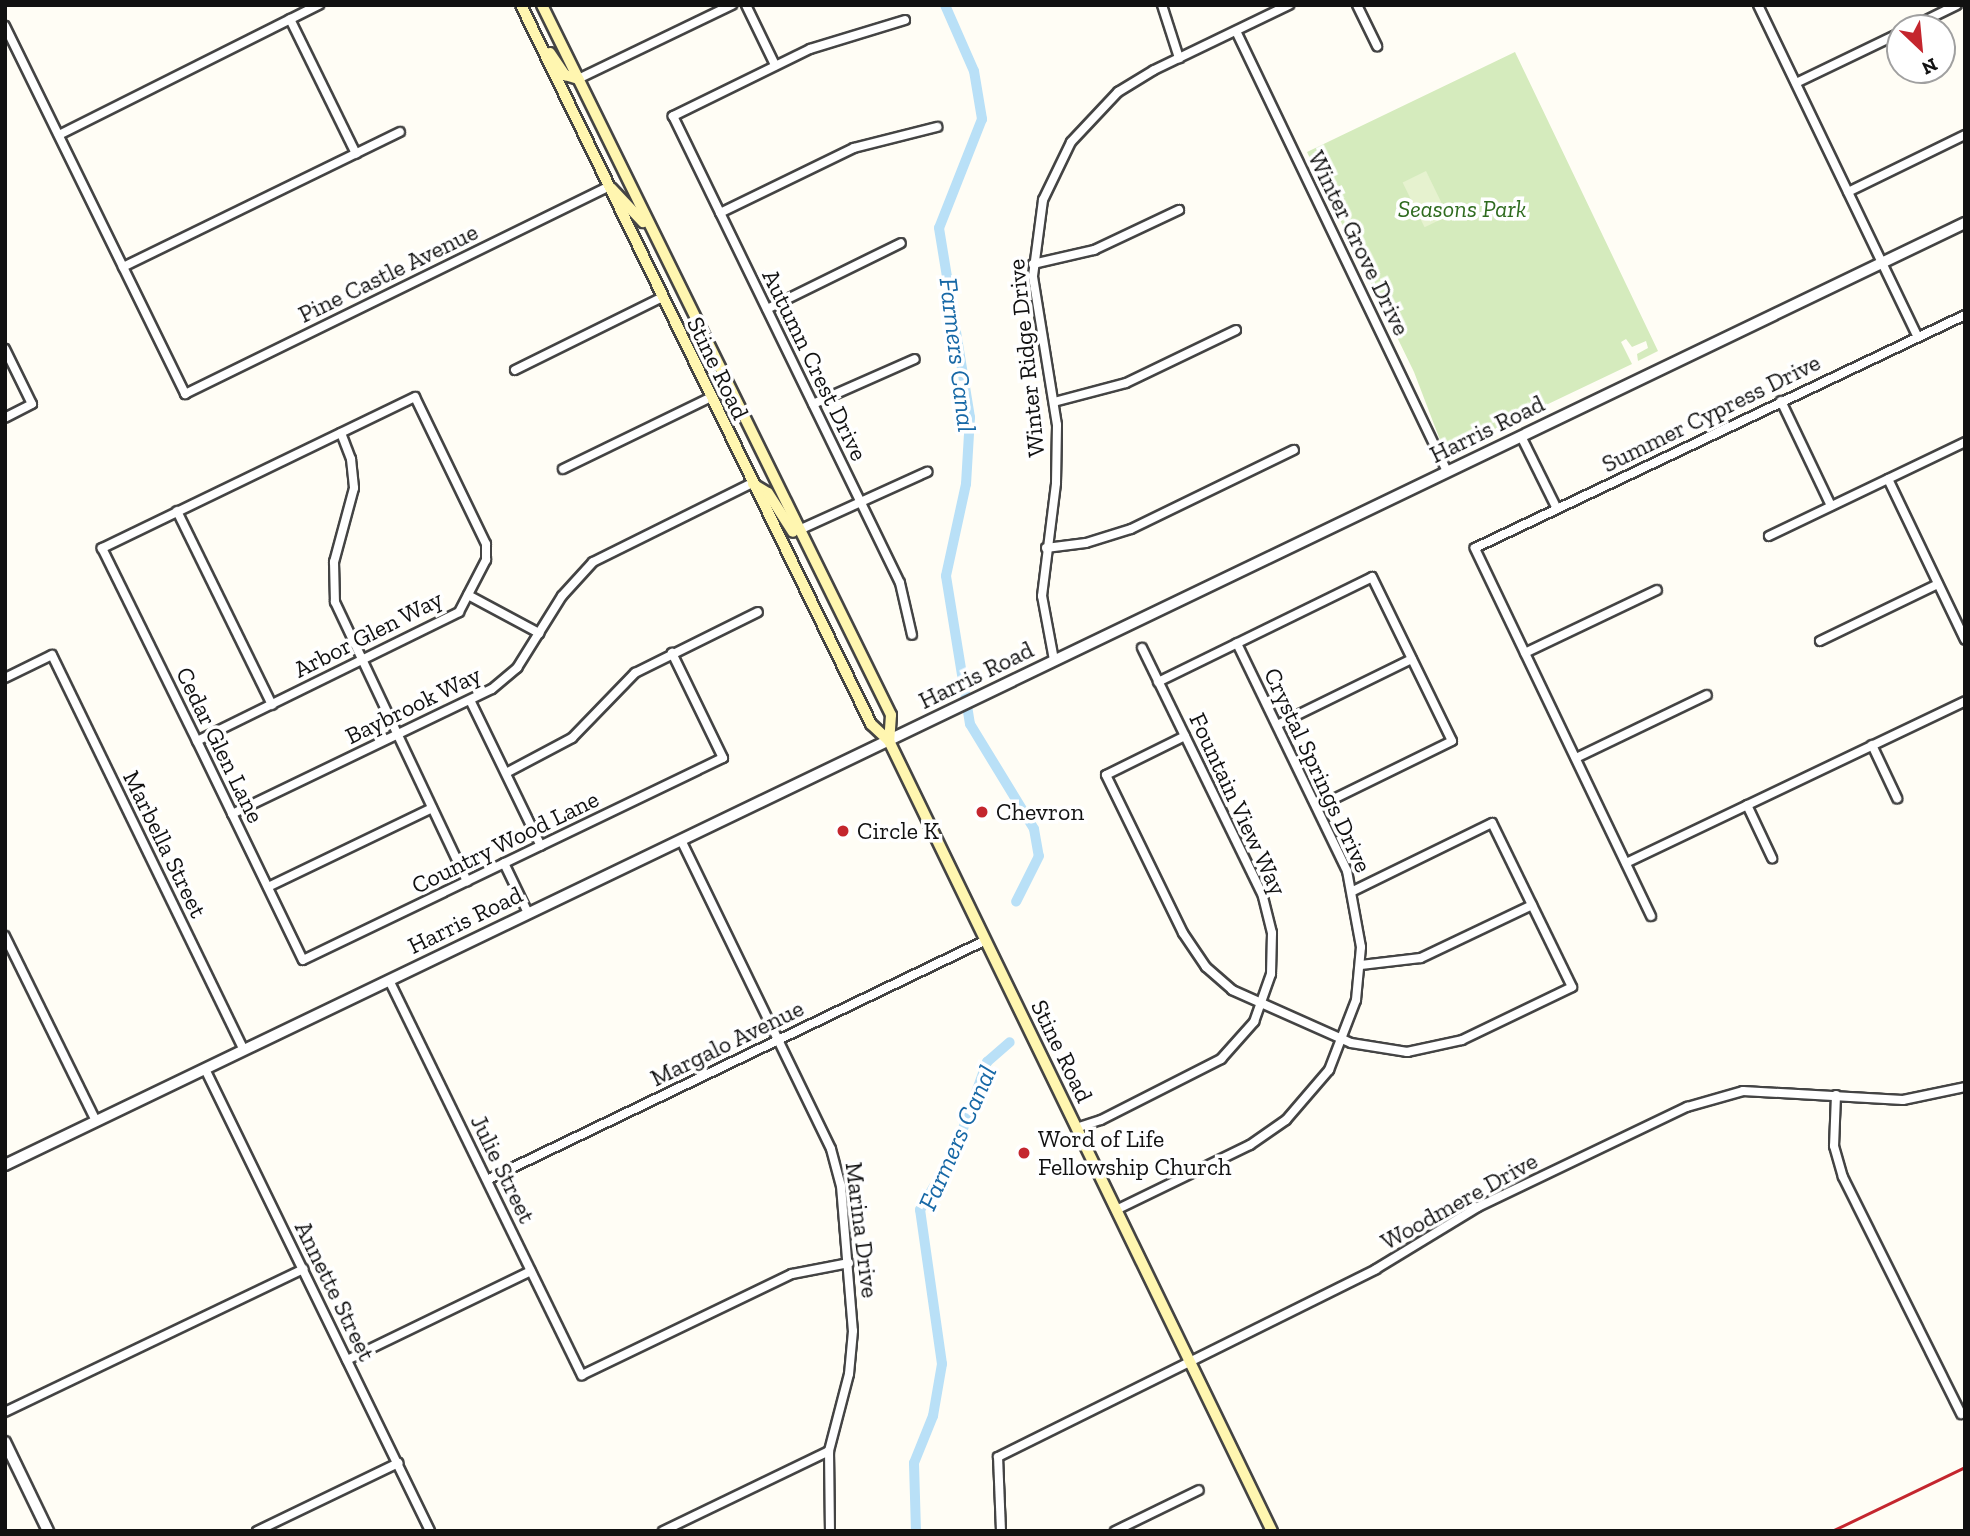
<!DOCTYPE html>
<style>
body{margin:0}
#map{position:relative;width:1970px;height:1536px;overflow:hidden;background:#fffdf5;font-family:"Zilla Slab",serif}
div>[style]{position:absolute}
.green>*{inset:0;background:#d5ebbd}
.pitch>*{inset:0;background:#e6f2cf;transform-origin:0 0}
.canal>*{height:10px;margin:-5px;padding:0 5px;transform-origin:5px;border-radius:5px;background:#b9e0f7}
.roads{filter:drop-shadow(2px 0 #444) drop-shadow(-2px 0 #444) drop-shadow(0 2px #444) drop-shadow(0 -2px #444)}
.minor>*{height:8px;margin:-4px;padding:0 4px;transform-origin:4px;border-radius:4px;background:#fff}
.tertiary>*{height:10px;margin:-5px;padding:0 5px;transform-origin:5px;border-radius:5px;background:#fff}
.secondary>*{height:10px;margin:-5px;padding:0 5px;transform-origin:5px;border-radius:5px;background:#fff6b0}
.rail>*{height:2.5px;margin:-1.25px;padding:0 1.25px;transform-origin:1.25px;border-radius:1.25px;background:#c4262e}
.dots>*{width:19px;height:19px;translate:-50% -50%;box-sizing:border-box;border:4px solid #fff;border-radius:50%}
span{translate:-50% -50%;white-space:nowrap;text-align:center;line-height:1.15;-webkit-text-stroke:7px #fff;paint-order:stroke}
.park-label{font-size:24px;color:#2f6b1f;font-style:italic}
.street-label{font-size:24px;color:#111}
.poi-label{font-size:24px;color:#111}
.left{translate:0 -50%;text-align:left}
.water-label{font-size:26px;color:#1768a6;font-style:italic}
.frame{position:absolute;inset:0;border:7px solid #111;pointer-events:none}
.north{position:absolute;left:1886px;top:14px;width:70px;height:70px;box-sizing:border-box;background:#fff;border:2px solid #a0a0a0;border-radius:50%;rotate:154deg;font-size:19px;font-weight:700;line-height:28px;text-align:center;color:#111}
.north::after{content:'';display:block;margin:auto;width:24px;height:32px;background:#c4262e;clip-path:polygon(50% 0,100% 100%,50% 72%,0 100%)}
</style>
<div id="map">
<div class="green">
<div style="clip-path:polygon(1515px 52px,1658px 351px,1638px 361px,1637px 354px,1648px 348px,1646px 341px,1632px 347px,1626px 339px,1621px 342px,1632px 364px,1445px 453px,1414px 372px,1307px 152px)"></div>
</div>
<div class="pitch">
<div style="left:1426px;top:171px;width:50px;height:26px;rotate:64deg"></div>
</div>
<div class="canal">
<div style="left:945px;top:5px;width:72px;rotate:66.3deg"></div>
<div style="left:974px;top:71px;width:49px;rotate:80.5deg"></div>
<div style="left:982px;top:119px;width:117px;rotate:111.5deg"></div>
<div style="left:939px;top:228px;width:192px;rotate:80.7deg"></div>
<div style="left:970px;top:417px;width:67px;rotate:93.4deg"></div>
<div style="left:966px;top:484px;width:94px;rotate:102.3deg"></div>
<div style="left:946px;top:576px;width:150px;rotate:80.8deg"></div>
<div style="left:970px;top:724px;width:123px;rotate:58.6deg"></div>
<div style="left:1034px;top:829px;width:27px;rotate:80deg"></div>
<div style="left:1039px;top:856px;width:51px;rotate:116.6deg"></div>
<div style="left:916px;top:1531px;width:68px;rotate:-91.7deg"></div>
<div style="left:914px;top:1463px;width:51px;rotate:-68deg"></div>
<div style="left:933px;top:1416px;width:53px;rotate:-80.2deg"></div>
<div style="left:942px;top:1364px;width:156px;rotate:-98.1deg"></div>
<div style="left:920px;top:1210px;width:69px;rotate:-59.3deg"></div>
<div style="left:955px;top:1151px;width:95px;rotate:-70.2deg"></div>
<div style="left:987px;top:1062px;width:30px;rotate:-41deg"></div>
</div>
<div class="roads">
<div class="minor">
<div style="left:746px;top:5px;width:67px;rotate:64.2deg"></div>
<div style="left:1162px;top:5px;width:56px;rotate:72.2deg"></div>
<div style="left:1357px;top:5px;width:46px;rotate:64deg"></div>
<div style="left:1758px;top:5px;width:367px;rotate:64.3deg"></div>
<div style="left:290px;top:19px;width:150px;rotate:63.9deg"></div>
<div style="left:905px;top:20px;width:99px;rotate:163deg"></div>
<div style="left:810px;top:49px;width:153px;rotate:153.9deg"></div>
<div style="left:673px;top:116px;width:519px;rotate:64.08deg"></div>
<div style="left:900px;top:583px;width:53px;rotate:77deg"></div>
<div style="left:5px;top:26px;width:410px;rotate:63.9deg"></div>
<div style="left:185px;top:394px;width:471px;rotate:-26.1deg"></div>
<div style="left:1910px;top:28px;width:52px;rotate:-26.1deg"></div>
<div style="left:1236px;top:31px;width:488px;rotate:64.4deg"></div>
<div style="left:578px;top:79px;width:171px;rotate:-25.7deg"></div>
<div style="left:1796px;top:83px;width:115px;rotate:-25.7deg"></div>
<div style="left:59px;top:135px;width:291px;rotate:-26.6deg"></div>
<div style="left:1848px;top:192px;width:130px;rotate:-26deg"></div>
<div style="left:720px;top:213px;width:149px;rotate:-25.9deg"></div>
<div style="left:854px;top:148px;width:86px;rotate:-14.2deg"></div>
<div style="left:1033px;top:264px;width:63px;rotate:-12.9deg"></div>
<div style="left:1094px;top:250px;width:94px;rotate:-25.2deg"></div>
<div style="left:123px;top:267px;width:308px;rotate:-26deg"></div>
<div style="left:767px;top:309px;width:149px;rotate:-26.2deg"></div>
<div style="left:5px;top:349px;width:61px;rotate:63.9deg"></div>
<div style="left:32px;top:404px;width:30px;rotate:153deg"></div>
<div style="left:515px;top:370px;width:163px;rotate:-26.3deg"></div>
<div style="left:1781px;top:401px;width:116px;rotate:64.5deg"></div>
<div style="left:1054px;top:402px;width:74px;rotate:-14.8deg"></div>
<div style="left:1126px;top:383px;width:122px;rotate:-25.7deg"></div>
<div style="left:813px;top:404px;width:111px;rotate:-23.8deg"></div>
<div style="left:341px;top:433px;width:28px;rotate:69deg"></div>
<div style="left:351px;top:459px;width:29px;rotate:84deg"></div>
<div style="left:354px;top:488px;width:77px;rotate:105.1deg"></div>
<div style="left:334px;top:562px;width:40px;rotate:88.6deg"></div>
<div style="left:335px;top:602px;width:309px;rotate:64.7deg"></div>
<div style="left:1521px;top:436px;width:81px;rotate:63.7deg"></div>
<div style="left:563px;top:469px;width:162px;rotate:-25.9deg"></div>
<div style="left:1888px;top:479px;width:178px;rotate:64.4deg"></div>
<div style="left:177px;top:511px;width:216px;rotate:63.9deg"></div>
<div style="left:799px;top:530px;width:141px;rotate:-24.4deg"></div>
<div style="left:1769px;top:536px;width:217px;rotate:-25.6deg"></div>
<div style="left:1046px;top:548px;width:40px;rotate:-7.1deg"></div>
<div style="left:1086px;top:543px;width:47px;rotate:-17.3deg"></div>
<div style="left:1131px;top:529px;width:181px;rotate:-25.9deg"></div>
<div style="left:468px;top:595px;width:81px;rotate:28.2deg"></div>
<div style="left:1820px;top:641px;width:131px;rotate:-25.8deg"></div>
<div style="left:1525px;top:653px;width:146px;rotate:-25.5deg"></div>
<div style="left:1054px;top:660px;width:65px;rotate:-100.6deg"></div>
<div style="left:1042px;top:596px;width:114px;rotate:-82.9deg"></div>
<div style="left:1056px;top:483px;width:58px;rotate:-89deg"></div>
<div style="left:1057px;top:425px;width:151px;rotate:-99.2deg"></div>
<div style="left:1033px;top:276px;width:77px;rotate:-82.5deg"></div>
<div style="left:1043px;top:200px;width:64px;rotate:-64.2deg"></div>
<div style="left:1071px;top:142px;width:69px;rotate:-46.8deg"></div>
<div style="left:1118px;top:92px;width:42px;rotate:-31.4deg"></div>
<div style="left:1154px;top:70px;width:150px;rotate:-25.7deg"></div>
<div style="left:5px;top:678px;width:52px;rotate:-26.1deg"></div>
<div style="left:52px;top:655px;width:439px;rotate:64.1deg"></div>
<div style="left:1158px;top:682px;width:238px;rotate:-26.1deg"></div>
<div style="left:1372px;top:577px;width:182px;rotate:64deg"></div>
<div style="left:1452px;top:741px;width:150px;rotate:153.9deg"></div>
<div style="left:470px;top:700px;width:162px;rotate:64.1deg"></div>
<div style="left:1277px;top:725px;width:150px;rotate:-26.1deg"></div>
<div style="left:1185px;top:736px;width:88px;rotate:153.7deg"></div>
<div style="left:1106px;top:775px;width:176px;rotate:64deg"></div>
<div style="left:1183px;top:933px;width:41px;rotate:55.9deg"></div>
<div style="left:1206px;top:967px;width:35px;rotate:41deg"></div>
<div style="left:1232px;top:990px;width:130px;rotate:24deg"></div>
<div style="left:1351px;top:1043px;width:57px;rotate:9.1deg"></div>
<div style="left:1407px;top:1052px;width:56px;rotate:-12.3deg"></div>
<div style="left:1462px;top:1040px;width:122px;rotate:-25.7deg"></div>
<div style="left:1572px;top:987px;width:182px;rotate:-116deg"></div>
<div style="left:1492px;top:823px;width:155px;rotate:153.9deg"></div>
<div style="left:197px;top:741px;width:292px;rotate:-26.2deg"></div>
<div style="left:459px;top:612px;width:59px;rotate:-62.6deg"></div>
<div style="left:486px;top:560px;width:16px;rotate:-90deg"></div>
<div style="left:486px;top:544px;width:163px;rotate:-115.8deg"></div>
<div style="left:415px;top:397px;width:348px;rotate:154.2deg"></div>
<div style="left:102px;top:548px;width:215px;rotate:63.8deg"></div>
<div style="left:197px;top:741px;width:243px;rotate:64.2deg"></div>
<div style="left:303px;top:960px;width:466px;rotate:-25.7deg"></div>
<div style="left:723px;top:758px;width:117px;rotate:-115.9deg"></div>
<div style="left:1872px;top:745px;width:59px;rotate:64.7deg"></div>
<div style="left:1576px;top:758px;width:145px;rotate:-25.7deg"></div>
<div style="left:506px;top:773px;width:75px;rotate:-27.9deg"></div>
<div style="left:572px;top:738px;width:91px;rotate:-45.9deg"></div>
<div style="left:635px;top:673px;width:137px;rotate:-26.4deg"></div>
<div style="left:1747px;top:805px;width:59px;rotate:64.7deg"></div>
<div style="left:232px;top:814px;width:288px;rotate:-25.7deg"></div>
<div style="left:492px;top:689px;width:33px;rotate:-40deg"></div>
<div style="left:517px;top:668px;width:85px;rotate:-58deg"></div>
<div style="left:562px;top:596px;width:46px;rotate:-47.6deg"></div>
<div style="left:593px;top:562px;width:178px;rotate:-26.4deg"></div>
<div style="left:681px;top:840px;width:343px;rotate:64.1deg"></div>
<div style="left:831px;top:1149px;width:38px;rotate:75deg"></div>
<div style="left:841px;top:1186px;width:145px;rotate:85.3deg"></div>
<div style="left:853px;top:1331px;width:43px;rotate:95.3deg"></div>
<div style="left:849px;top:1374px;width:80px;rotate:104.6deg"></div>
<div style="left:829px;top:1451px;width:80px;rotate:89.3deg"></div>
<div style="left:504px;top:863px;width:55px;rotate:64.4deg"></div>
<div style="left:1626px;top:863px;width:376px;rotate:-25.5deg"></div>
<div style="left:268px;top:887px;width:182px;rotate:-25.7deg"></div>
<div style="left:1651px;top:916px;width:408px;rotate:-115.6deg"></div>
<div style="left:1475px;top:548px;width:543px;rotate:-25.43deg"></div>
<div style="left:5px;top:936px;width:206px;rotate:63.8deg"></div>
<div style="left:1361px;top:965px;width:60px;rotate:-6.7deg"></div>
<div style="left:1421px;top:958px;width:123px;rotate:-25.5deg"></div>
<div style="left:389px;top:980px;width:440px;rotate:64deg"></div>
<div style="left:582px;top:1375px;width:233px;rotate:-25.7deg"></div>
<div style="left:792px;top:1274px;width:58px;rotate:-10.9deg"></div>
<div style="left:205px;top:1069px;width:514px;rotate:64.03deg"></div>
<div style="left:1836px;top:1095px;width:51px;rotate:92.2deg"></div>
<div style="left:1834px;top:1146px;width:32px;rotate:74deg"></div>
<div style="left:1843px;top:1177px;width:265px;rotate:63.5deg"></div>
<div style="left:1076px;top:1128px;width:26px;rotate:-18deg"></div>
<div style="left:1101px;top:1120px;width:135px;rotate:-26.9deg"></div>
<div style="left:1221px;top:1059px;width:50px;rotate:-48.3deg"></div>
<div style="left:1254px;top:1022px;width:51px;rotate:-70.5deg"></div>
<div style="left:1271px;top:974px;width:41px;rotate:-88.6deg"></div>
<div style="left:1272px;top:933px;width:38px;rotate:-104deg"></div>
<div style="left:1263px;top:896px;width:276px;rotate:-116deg"></div>
<div style="left:487px;top:1180px;width:551px;rotate:-25.68deg"></div>
<div style="left:1116px;top:1210px;width:149px;rotate:-25.9deg"></div>
<div style="left:1250px;top:1145px;width:44px;rotate:-34.8deg"></div>
<div style="left:1286px;top:1120px;width:66px;rotate:-49.3deg"></div>
<div style="left:1329px;top:1070px;width:75px;rotate:-68.9deg"></div>
<div style="left:1356px;top:1000px;width:53px;rotate:-84.6deg"></div>
<div style="left:1361px;top:947px;width:77px;rotate:-100.4deg"></div>
<div style="left:1347px;top:871px;width:253px;rotate:-115.8deg"></div>
<div style="left:347px;top:1360px;width:204px;rotate:-25.8deg"></div>
<div style="left:5px;top:1412px;width:331px;rotate:-25.6deg"></div>
<div style="left:257px;top:1531px;width:157px;rotate:-25.7deg"></div>
<div style="left:663px;top:1531px;width:184px;rotate:-25.7deg"></div>
<div style="left:1001px;top:1531px;width:74px;rotate:-92.3deg"></div>
<div style="left:998px;top:1457px;width:422px;rotate:-26.4deg"></div>
<div style="left:1376px;top:1269px;width:119px;rotate:-31.3deg"></div>
<div style="left:1478px;top:1207px;width:232px;rotate:-25.6deg"></div>
<div style="left:1687px;top:1107px;width:58px;rotate:-15.9deg"></div>
<div style="left:1743px;top:1091px;width:160px;rotate:3.2deg"></div>
<div style="left:1903px;top:1100px;width:63px;rotate:-11.8deg"></div>
<div style="left:1115px;top:1531px;width:93px;rotate:-26deg"></div>
</div>
<div class="tertiary">
<div style="left:5px;top:1165px;width:2175px;rotate:-25.67deg"></div>
<div style="left:5px;top:1442px;width:99px;rotate:64.2deg"></div>
</div>
<div class="secondary">
<div style="left:521px;top:5px;width:800px;rotate:64.04deg"></div>
<div style="left:871px;top:724px;width:25px;rotate:43deg"></div>
<div style="left:889px;top:741px;width:878px;rotate:64.14deg"></div>
<div style="left:542px;top:5px;width:791px;rotate:63.82deg"></div>
<div style="left:891px;top:715px;width:26px;rotate:94deg"></div>
<div style="left:550px;top:53px;width:27px;rotate:56deg"></div>
<div style="left:565px;top:75px;width:14px;rotate:17deg"></div>
<div style="left:611px;top:188px;width:47px;rotate:46.7deg"></div>
<div style="left:753px;top:484px;width:17px;rotate:31deg"></div>
<div style="left:768px;top:493px;width:46px;rotate:57.3deg"></div>
</div>
</div>
<div class="rail">
<div style="left:1832px;top:1531px;width:148px;rotate:-25.7deg"></div>
</div>
<div class="dots">
<div style="left:982px;top:812px;background:#c4262e"></div>
<div style="left:843px;top:831px;background:#c4262e"></div>
<div style="left:1024px;top:1153px;background:#c4262e"></div>
</div>
<div class="park-label">
<span style="left:1462px;top:209px">Seasons Park</span>
</div>
<div class="street-label">
<span style="left:1359px;top:243px;rotate:64deg">Winter Grove Drive</span>
<span style="left:388px;top:273px;rotate:-26deg">Pine Castle Avenue</span>
<span style="left:1026px;top:358px;rotate:-96deg">Winter Ridge Drive</span>
<span style="left:815px;top:365px;rotate:64deg">Autumn Crest Drive</span>
<span style="left:718px;top:368px;rotate:64deg">Stine Road</span>
<span style="left:1711px;top:413px;rotate:-26deg">Summer Cypress Drive</span>
<span style="left:1487px;top:429px;rotate:-26deg">Harris Road</span>
<span style="left:368px;top:634px;rotate:-27deg">Arbor Glen Way</span>
<span style="left:976px;top:675px;rotate:-26deg">Harris Road</span>
<span style="left:413px;top:705px;rotate:-26deg">Baybrook Way</span>
<span style="left:220px;top:745px;rotate:64deg">Cedar Glen Lane</span>
<span style="left:1318px;top:770px;rotate:65deg">Crystal Springs Drive</span>
<span style="left:1238px;top:804px;rotate:65deg">Fountain View Way</span>
<span style="left:505px;top:842px;rotate:-26deg">Country Wood Lane</span>
<span style="left:165px;top:844px;rotate:64deg">Marbella Street</span>
<span style="left:465px;top:920px;rotate:-26deg">Harris Road</span>
<span style="left:727px;top:1043px;rotate:-26deg">Margalo Avenue</span>
<span style="left:1062px;top:1051px;rotate:64deg">Stine Road</span>
<span style="left:503px;top:1169px;rotate:64deg">Julie Street</span>
<span style="left:1459px;top:1201px;rotate:-29deg">Woodmere Drive</span>
<span style="left:862px;top:1230px;rotate:83deg">Marina Drive</span>
<span style="left:335px;top:1291px;rotate:64deg">Annette Street</span>
</div>
<div class="poi-label">
<span class="left" style="left:996px;top:812px">Chevron</span>
<span class="left" style="left:857px;top:831px">Circle K</span>
<span class="left" style="left:1038px;top:1153px">Word of Life<br>Fellowship Church</span>
</div>
<div class="water-label">
<span style="left:957px;top:355px;rotate:83deg">Farmers Canal</span>
<span style="left:958px;top:1138px;rotate:-66deg">Farmers Canal</span>
</div>
<div class="frame"></div>
<div class="north">N</div>
</div>
